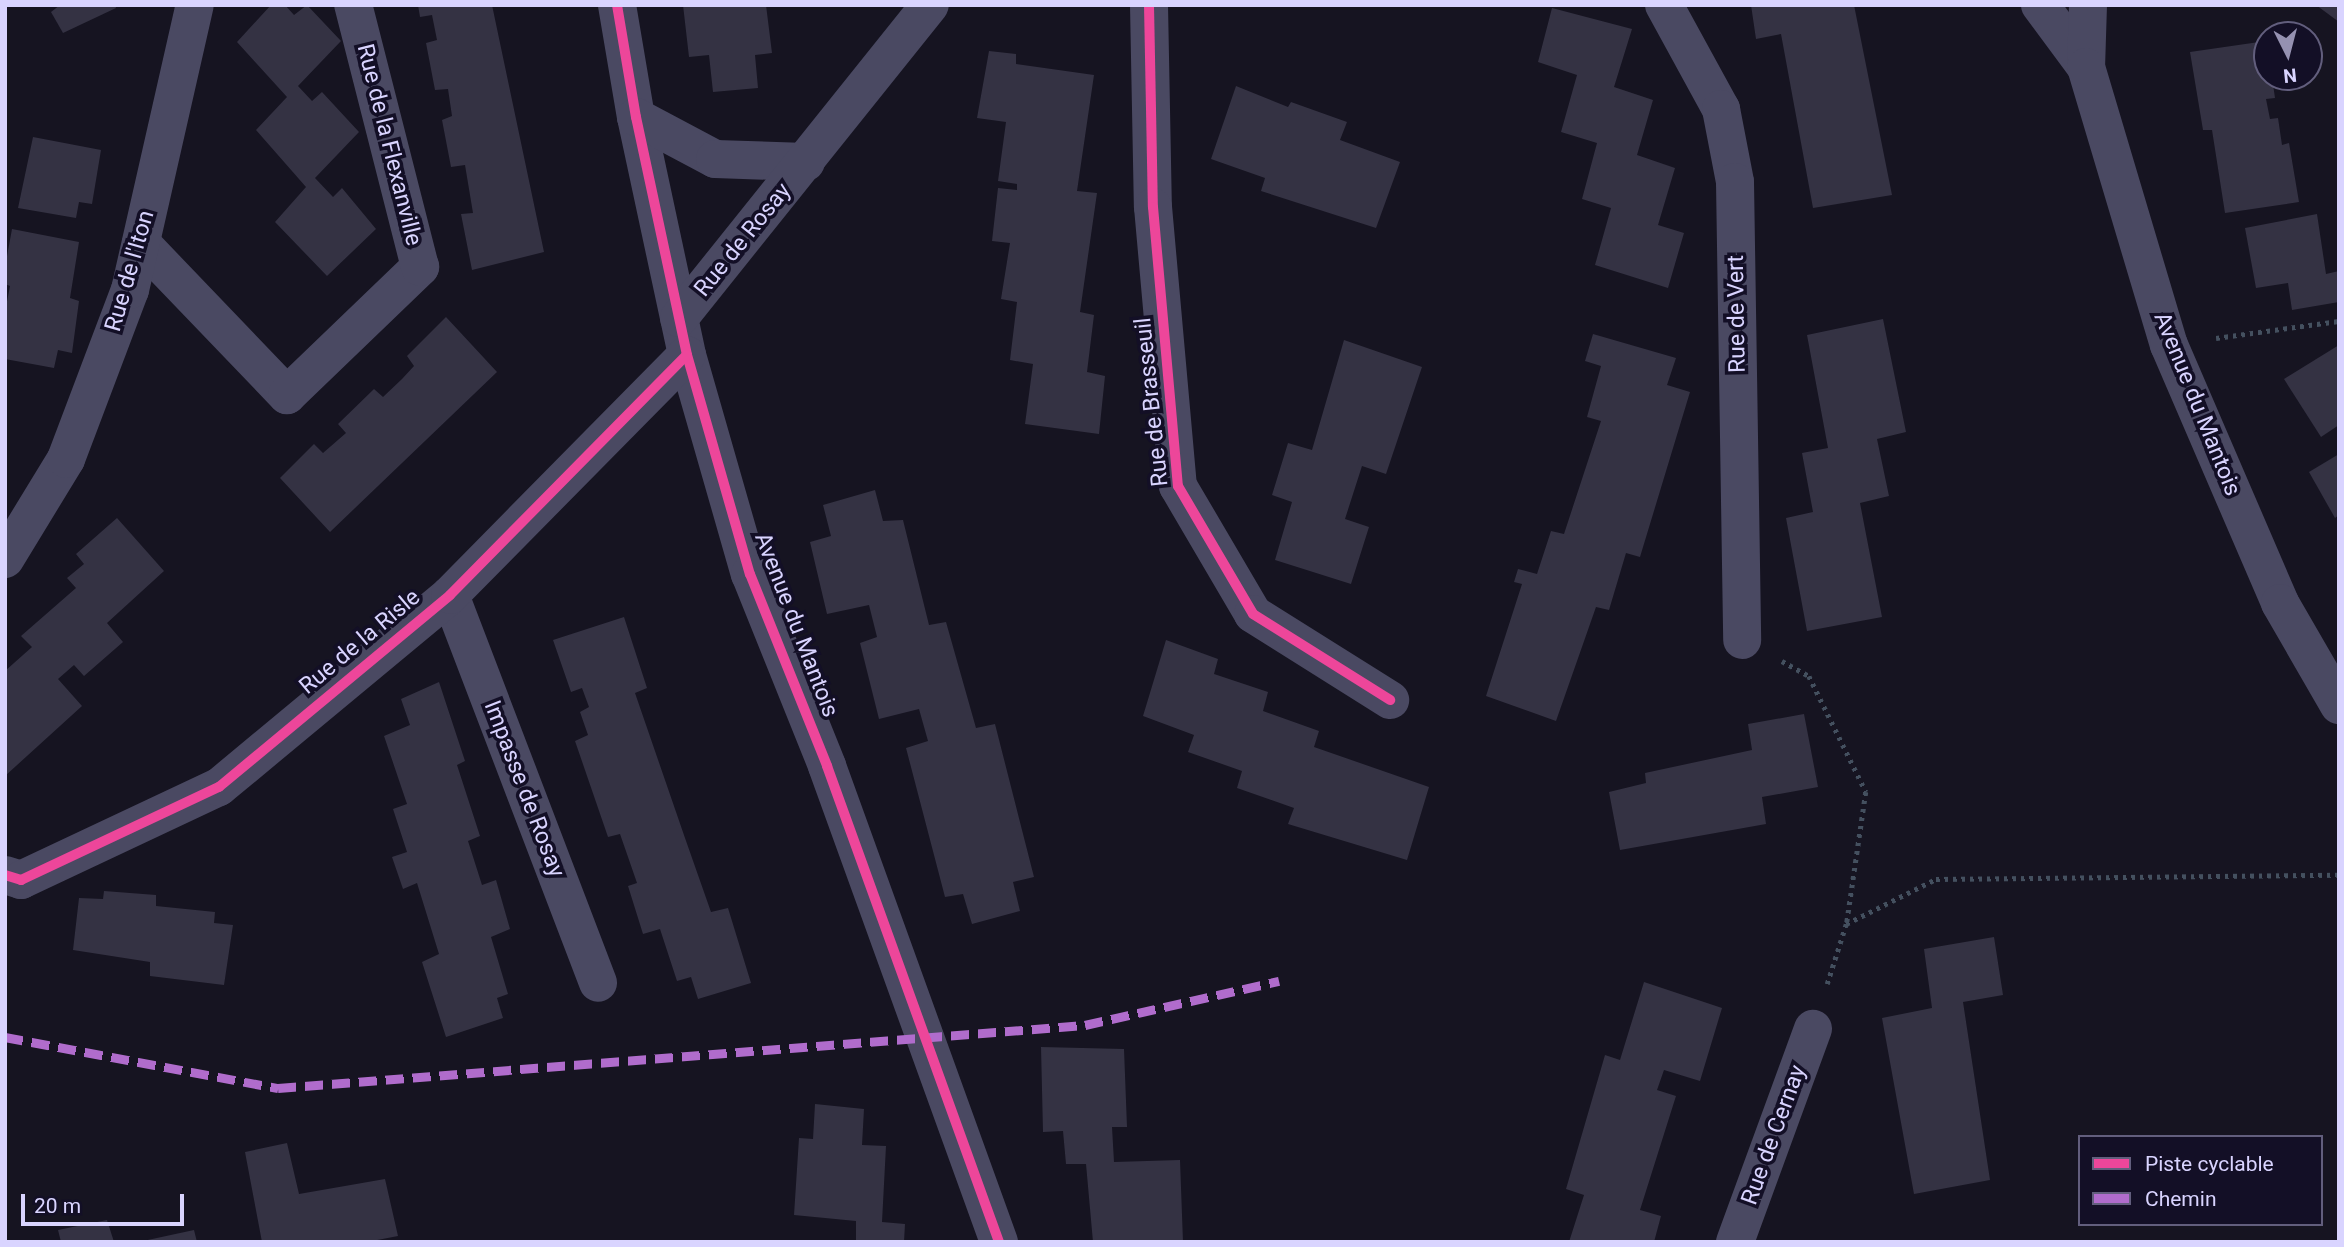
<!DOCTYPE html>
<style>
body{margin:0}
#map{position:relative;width:2344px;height:1247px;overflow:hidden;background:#161421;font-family:Roboto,sans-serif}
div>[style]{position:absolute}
.building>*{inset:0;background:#343243}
.path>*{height:4.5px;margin-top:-2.25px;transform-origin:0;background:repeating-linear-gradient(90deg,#44505f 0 3.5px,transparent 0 8.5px)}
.minor>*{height:38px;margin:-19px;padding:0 19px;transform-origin:19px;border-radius:19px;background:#4a4962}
.quiet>*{height:9px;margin-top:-4.5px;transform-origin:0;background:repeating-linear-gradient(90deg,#b06ccc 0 18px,transparent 0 27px)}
.cycleway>*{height:10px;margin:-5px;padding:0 5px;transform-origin:5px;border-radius:5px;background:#ed469a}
span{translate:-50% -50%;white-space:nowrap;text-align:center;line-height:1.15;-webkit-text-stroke:7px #130f26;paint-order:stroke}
.street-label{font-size:23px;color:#d9d4ff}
.frame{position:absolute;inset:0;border:7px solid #d9d4ff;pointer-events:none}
.legend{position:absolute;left:2078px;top:1135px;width:245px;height:91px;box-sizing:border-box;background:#130f26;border:2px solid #625e7d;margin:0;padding:9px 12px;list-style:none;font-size:21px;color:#d9d4ff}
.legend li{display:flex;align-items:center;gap:14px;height:35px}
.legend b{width:35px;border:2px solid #625e7d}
.north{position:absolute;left:2253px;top:21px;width:70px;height:70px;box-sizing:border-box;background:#130f26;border:2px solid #625e7d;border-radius:50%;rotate:174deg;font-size:19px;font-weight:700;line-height:28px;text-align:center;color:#d9d4ff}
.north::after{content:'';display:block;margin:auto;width:24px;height:32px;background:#9591b1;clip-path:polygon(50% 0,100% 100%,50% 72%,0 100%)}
.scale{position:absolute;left:21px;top:1194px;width:163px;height:32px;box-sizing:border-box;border:4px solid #d9d4ff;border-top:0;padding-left:9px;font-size:21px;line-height:24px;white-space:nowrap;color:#d9d4ff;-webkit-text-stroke:5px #130f26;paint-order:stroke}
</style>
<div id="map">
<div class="building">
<div style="clip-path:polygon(60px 5px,115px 5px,116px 8px,63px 33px,51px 12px)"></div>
<div style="clip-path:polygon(271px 5px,285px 5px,294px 15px,307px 5px,341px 41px,298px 86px,312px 101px,322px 92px,359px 132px,315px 178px,333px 197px,342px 188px,376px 229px,327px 276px,275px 222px,306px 187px,256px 130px,287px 97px,237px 42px)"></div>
<div style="clip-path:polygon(418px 5px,492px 5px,544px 252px,472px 270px,461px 214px,473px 213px,465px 165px,451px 167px,442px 120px,452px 116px,448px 89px,435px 90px,426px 43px,437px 40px,432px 15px,420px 17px)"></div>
<div style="clip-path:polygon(683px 5px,766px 5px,772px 53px,755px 55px,758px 88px,713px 92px,709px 55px,689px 57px)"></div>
<div style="clip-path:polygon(1751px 5px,1854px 5px,1892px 195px,1813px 208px,1781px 34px,1756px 39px)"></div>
<div style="clip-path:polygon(2316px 5px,2339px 5px,2339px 22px)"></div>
<div style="clip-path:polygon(1552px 8px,1632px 29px,1614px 87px,1653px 100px,1637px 155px,1675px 168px,1658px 225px,1684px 233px,1668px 288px,1595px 265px,1611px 208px,1582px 199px,1597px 143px,1561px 132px,1577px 75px,1538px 62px)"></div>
<div style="clip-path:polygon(2266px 41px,2267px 77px,2272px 77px,2275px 98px,2266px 99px,2270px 119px,2278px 118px,2282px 145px,2289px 143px,2299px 202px,2225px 213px,2212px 130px,2203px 130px,2190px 52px)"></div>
<div style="clip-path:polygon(989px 51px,1016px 54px,1016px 64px,1094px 75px,1077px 191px,1097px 193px,1080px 312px,1094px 315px,1087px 372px,1105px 376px,1099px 434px,1025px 424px,1033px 364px,1010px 360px,1017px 302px,1001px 299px,1010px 243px,992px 241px,998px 188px,1017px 190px,1017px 184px,998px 181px,1006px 122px,977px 118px)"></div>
<div style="clip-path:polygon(1236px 86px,1288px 107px,1291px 102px,1347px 122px,1340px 140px,1400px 162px,1376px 228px,1261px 191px,1265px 178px,1211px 159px)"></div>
<div style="clip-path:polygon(33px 137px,101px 150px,92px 204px,79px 202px,76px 218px,18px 208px)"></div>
<div style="clip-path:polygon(2317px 214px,2326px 274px,2339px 271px,2339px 302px,2292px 310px,2288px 283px,2256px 288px,2245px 228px)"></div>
<div style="clip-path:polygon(12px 229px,79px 242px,70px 298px,79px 301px,72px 353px,58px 350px,54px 368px,5px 359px,5px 312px,10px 286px,5px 284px,5px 267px)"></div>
<div style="clip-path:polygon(446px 317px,497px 372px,330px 532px,280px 478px,314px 444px,323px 453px,346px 433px,338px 424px,374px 389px,383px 397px,402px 379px,414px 366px,407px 356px)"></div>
<div style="clip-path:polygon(1883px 319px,1906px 432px,1877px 439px,1889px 496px,1860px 503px,1882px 617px,1807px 631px,1786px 518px,1813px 512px,1802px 453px,1828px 448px,1807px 335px)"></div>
<div style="clip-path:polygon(1593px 334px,1676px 358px,1667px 385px,1690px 392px,1640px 557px,1626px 553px,1609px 610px,1596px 607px,1556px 721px,1486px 696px,1522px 584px,1514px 582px,1518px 569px,1537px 574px,1551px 531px,1564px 534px,1601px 421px,1587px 417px,1601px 366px,1585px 361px)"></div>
<div style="clip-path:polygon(1344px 340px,1422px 367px,1386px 474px,1362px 466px,1345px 519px,1369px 527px,1351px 584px,1275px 560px,1292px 502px,1272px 495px,1288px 443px,1312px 450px)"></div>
<div style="clip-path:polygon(2339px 345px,2339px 425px,2321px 437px,2284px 379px)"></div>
<div style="clip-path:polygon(2339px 454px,2339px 515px,2335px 518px,2309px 472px)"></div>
<div style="clip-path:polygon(875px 490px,883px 521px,903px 520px,929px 625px,946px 622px,976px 728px,995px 724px,1034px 877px,1013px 882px,1020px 911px,972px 924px,963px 894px,945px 897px,906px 748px,928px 741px,919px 709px,879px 719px,860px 643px,877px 637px,869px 605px,827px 614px,810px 542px,831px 536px,823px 505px)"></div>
<div style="clip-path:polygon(117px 518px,164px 571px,107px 623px,123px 642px,84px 676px,74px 665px,58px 679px,82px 706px,5px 776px,5px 671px,32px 647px,21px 636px,76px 588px,67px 578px,84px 564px,76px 554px)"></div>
<div style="clip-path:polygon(624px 617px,647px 688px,635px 693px,685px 838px,711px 912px,728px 908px,751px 983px,698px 999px,691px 977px,677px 981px,660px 929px,643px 934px,628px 886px,637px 883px,628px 857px,620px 834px,608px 837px,575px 741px,588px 735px,580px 712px,589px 707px,582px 688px,571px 692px,553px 640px)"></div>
<div style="clip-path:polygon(1166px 640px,1218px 659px,1214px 674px,1268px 692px,1263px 711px,1319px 731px,1314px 747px,1429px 787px,1407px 860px,1288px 824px,1294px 808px,1237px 788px,1242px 771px,1188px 752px,1194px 735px,1143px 716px)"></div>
<div style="clip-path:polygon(439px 682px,465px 761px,457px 765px,480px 836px,468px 841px,482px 885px,496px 880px,510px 929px,491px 937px,508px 994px,497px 998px,503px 1018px,446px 1037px,422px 962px,439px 954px,417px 883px,403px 889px,392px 857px,407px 852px,393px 809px,407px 804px,384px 736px,410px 725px,401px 699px)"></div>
<div style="clip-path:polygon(1804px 714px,1818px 787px,1762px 797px,1766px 824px,1620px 850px,1609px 792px,1646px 783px,1645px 773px,1752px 750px,1748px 724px)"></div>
<div style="clip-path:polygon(104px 891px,156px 895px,156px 906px,215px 912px,214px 923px,233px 925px,224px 985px,150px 976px,150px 962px,73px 950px,79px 898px,103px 899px)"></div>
<div style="clip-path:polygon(1994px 937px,2003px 995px,1963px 1002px,1990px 1180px,1914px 1194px,1882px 1018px,1932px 1008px,1924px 949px)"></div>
<div style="clip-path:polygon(1644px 982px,1722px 1008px,1700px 1081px,1664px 1070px,1657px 1090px,1676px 1096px,1640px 1210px,1661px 1216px,1654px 1242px,1569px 1242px,1584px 1195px,1566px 1189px,1605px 1055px,1620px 1060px)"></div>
<div style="clip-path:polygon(1041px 1047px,1124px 1049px,1127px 1127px,1112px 1127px,1114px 1162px,1180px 1160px,1183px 1242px,1093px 1242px,1086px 1164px,1066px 1164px,1063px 1131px,1043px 1132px)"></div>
<div style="clip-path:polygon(815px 1104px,864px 1109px,862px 1145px,886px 1146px,882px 1222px,905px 1224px,904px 1242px,856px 1242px,856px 1221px,794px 1215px,799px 1138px,813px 1139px)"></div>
<div style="clip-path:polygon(287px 1143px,299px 1194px,385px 1179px,398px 1236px,367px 1242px,262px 1242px,245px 1152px)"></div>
<div style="clip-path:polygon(107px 1220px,114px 1242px,61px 1242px,58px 1230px)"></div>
<div style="clip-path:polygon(194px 1230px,197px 1242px,143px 1242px,143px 1241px)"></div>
</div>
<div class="path">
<div style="left:2216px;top:338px;width:124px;rotate:-7.9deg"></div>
<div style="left:1782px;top:661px;width:31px;rotate:29deg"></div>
<div style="left:1809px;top:676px;width:129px;rotate:63.8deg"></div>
<div style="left:1866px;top:792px;width:132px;rotate:98.3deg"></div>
<div style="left:1827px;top:984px;width:63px;rotate:-72.4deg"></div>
<div style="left:1846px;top:924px;width:101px;rotate:-26.6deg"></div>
<div style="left:1936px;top:879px;width:403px;rotate:-0.6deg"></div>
</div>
<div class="minor">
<div style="left:617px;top:5px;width:114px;rotate:80.4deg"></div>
<div style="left:636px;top:117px;width:243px;rotate:77.9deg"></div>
<div style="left:687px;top:355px;width:228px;rotate:74deg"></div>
<div style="left:750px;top:574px;width:207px;rotate:68.1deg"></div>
<div style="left:827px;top:766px;width:506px;rotate:70.13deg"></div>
<div style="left:1149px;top:5px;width:202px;rotate:88.9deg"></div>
<div style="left:1153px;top:207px;width:280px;rotate:84.9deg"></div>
<div style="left:1178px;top:486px;width:148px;rotate:59.6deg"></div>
<div style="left:1253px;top:614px;width:162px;rotate:32.1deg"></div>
<div style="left:1664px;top:5px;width:119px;rotate:61.3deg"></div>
<div style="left:1721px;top:109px;width:74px;rotate:79.1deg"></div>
<div style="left:1735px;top:182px;width:458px;rotate:89.1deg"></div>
<div style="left:2040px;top:5px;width:77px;rotate:53.4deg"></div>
<div style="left:2088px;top:5px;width:62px;rotate:91.8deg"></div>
<div style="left:2086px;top:67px;width:290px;rotate:73.4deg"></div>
<div style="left:2169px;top:345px;width:281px;rotate:66.7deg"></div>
<div style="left:2280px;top:603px;width:118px;rotate:60deg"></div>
<div style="left:636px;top:117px;width:89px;rotate:28deg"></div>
<div style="left:715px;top:159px;width:91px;rotate:1.9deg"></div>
<div style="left:141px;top:243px;width:211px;rotate:46.2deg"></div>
<div style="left:287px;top:395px;width:185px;rotate:-43.9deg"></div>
<div style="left:420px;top:267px;width:270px;rotate:-104.3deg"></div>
<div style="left:679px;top:318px;width:401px;rotate:-51.3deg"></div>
<div style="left:5px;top:559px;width:117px;rotate:-58.6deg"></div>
<div style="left:66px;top:459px;width:181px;rotate:-69.3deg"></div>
<div style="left:130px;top:290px;width:292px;rotate:-77.2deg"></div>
<div style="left:450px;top:595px;width:415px;rotate:69.1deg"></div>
<div style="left:5px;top:875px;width:17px;rotate:17deg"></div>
<div style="left:21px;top:880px;width:219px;rotate:-25.2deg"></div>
<div style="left:219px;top:787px;width:300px;rotate:-39.7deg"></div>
<div style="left:450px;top:595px;width:337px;rotate:-45.4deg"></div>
<div style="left:1735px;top:1242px;width:227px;rotate:-69.9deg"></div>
</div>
<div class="quiet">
<div style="left:5px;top:1037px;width:278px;rotate:10.6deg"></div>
<div style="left:278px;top:1088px;width:809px;rotate:-4.46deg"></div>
<div style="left:1085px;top:1025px;width:199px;rotate:-12.8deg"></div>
</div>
<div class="cycleway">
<div style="left:617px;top:5px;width:114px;rotate:80.4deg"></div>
<div style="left:636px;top:117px;width:243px;rotate:77.9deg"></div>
<div style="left:687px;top:355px;width:228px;rotate:74deg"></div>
<div style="left:750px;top:574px;width:207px;rotate:68.1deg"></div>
<div style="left:827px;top:766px;width:506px;rotate:70.13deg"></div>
<div style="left:1149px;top:5px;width:202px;rotate:88.9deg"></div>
<div style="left:1153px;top:207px;width:280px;rotate:84.9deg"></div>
<div style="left:1178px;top:486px;width:148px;rotate:59.6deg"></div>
<div style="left:1253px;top:614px;width:162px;rotate:32.1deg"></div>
<div style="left:5px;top:875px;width:17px;rotate:17deg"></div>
<div style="left:21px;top:880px;width:219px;rotate:-25.2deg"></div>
<div style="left:219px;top:787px;width:300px;rotate:-39.7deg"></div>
<div style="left:450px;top:595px;width:337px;rotate:-45.4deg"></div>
</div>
<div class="street-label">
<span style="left:389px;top:145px;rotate:76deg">Rue de la Flexanville</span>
<span style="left:743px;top:240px;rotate:-51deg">Rue de Rosay</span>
<span style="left:130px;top:271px;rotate:-74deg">Rue de l'Iton</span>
<span style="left:1737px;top:314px;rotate:-91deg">Rue de Vert</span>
<span style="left:1152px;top:402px;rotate:-96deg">Rue de Brasseuil</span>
<span style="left:2197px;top:404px;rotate:68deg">Avenue du Mantois</span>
<span style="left:796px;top:625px;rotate:69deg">Avenue du Mantois</span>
<span style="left:360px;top:642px;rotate:-40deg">Rue de la Risle</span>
<span style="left:524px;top:789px;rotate:69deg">Impasse de Rosay</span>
<span style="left:1774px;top:1135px;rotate:-70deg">Rue de Cernay</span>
</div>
<div class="frame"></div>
<ul class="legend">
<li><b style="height:9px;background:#ed469a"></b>Piste cyclable</li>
<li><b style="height:9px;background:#b06ccc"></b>Chemin</li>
</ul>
<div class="north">N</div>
<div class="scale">20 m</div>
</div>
